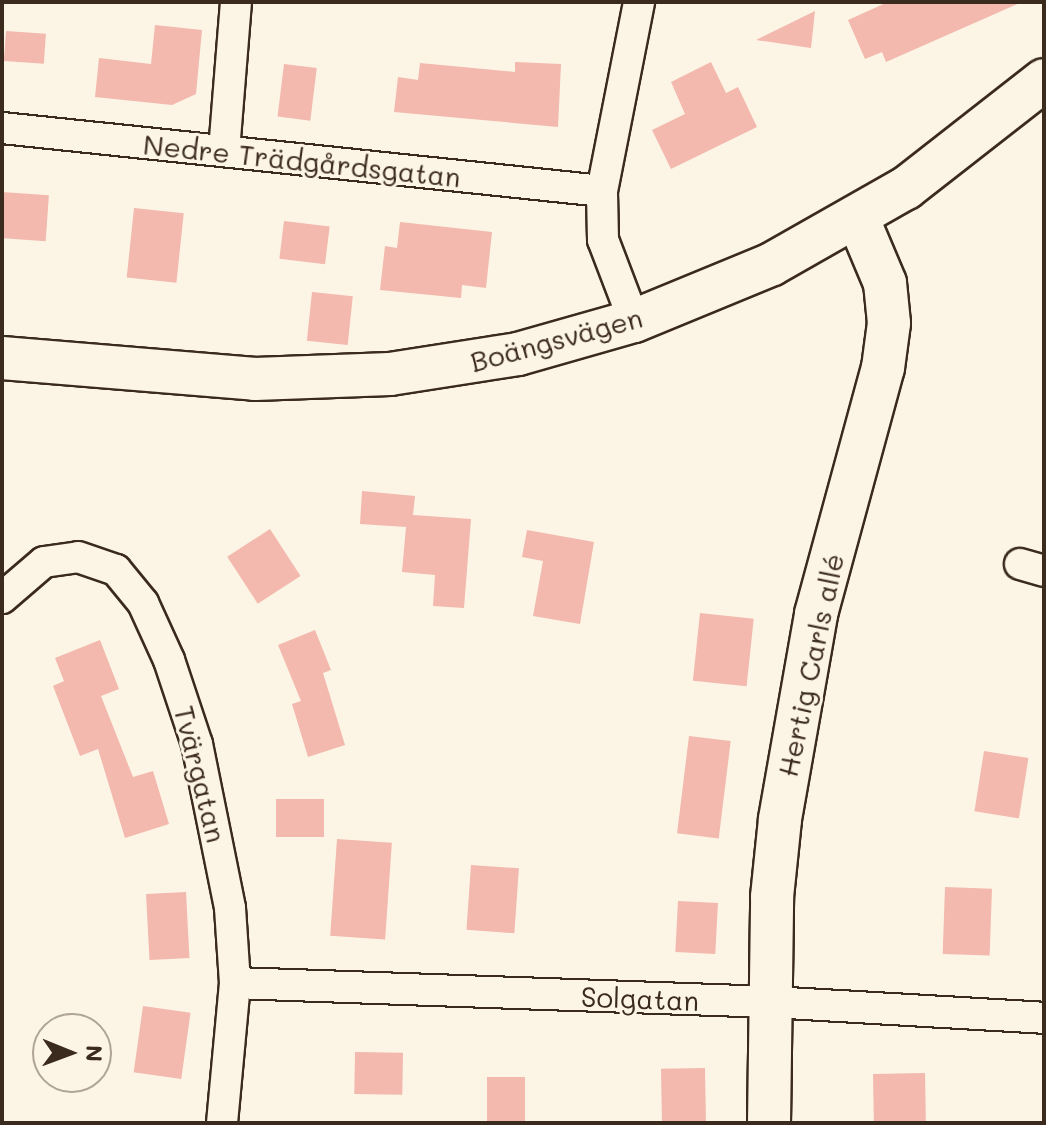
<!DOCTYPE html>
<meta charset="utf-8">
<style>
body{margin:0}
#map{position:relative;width:1046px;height:1125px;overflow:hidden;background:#fcf5e5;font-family:Mali,sans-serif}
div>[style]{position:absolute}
.building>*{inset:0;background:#f3b8ae;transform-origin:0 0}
.roads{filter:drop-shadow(2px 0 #3b2a1e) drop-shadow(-2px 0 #3b2a1e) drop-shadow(0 2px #3b2a1e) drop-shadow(0 -2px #3b2a1e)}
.street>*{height:30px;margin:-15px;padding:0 15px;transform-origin:15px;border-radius:15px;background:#fcf5e5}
.secondary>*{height:42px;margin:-21px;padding:0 21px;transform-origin:21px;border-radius:21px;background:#fcf5e5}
span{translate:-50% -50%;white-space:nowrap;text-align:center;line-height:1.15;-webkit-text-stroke:6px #fcf5e5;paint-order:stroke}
.street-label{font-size:28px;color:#3b2a1e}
.frame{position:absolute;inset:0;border:4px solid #3b2a1e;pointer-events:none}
.north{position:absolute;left:32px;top:1013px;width:80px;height:80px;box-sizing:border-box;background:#fcf5e5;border:2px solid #afa495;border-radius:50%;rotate:91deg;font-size:22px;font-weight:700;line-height:32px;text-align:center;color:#3b2a1e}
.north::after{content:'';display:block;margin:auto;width:28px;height:36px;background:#3b2a1e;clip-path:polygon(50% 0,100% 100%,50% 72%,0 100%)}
</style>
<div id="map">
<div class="building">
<div style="clip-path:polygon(888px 2px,1022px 2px,886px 62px,882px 52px,865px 59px,848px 20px)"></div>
<div style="clip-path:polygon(815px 11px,811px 48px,756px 40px)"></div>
<div style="clip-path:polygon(155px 25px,202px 30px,196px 94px,172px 105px,95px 97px,99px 58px,151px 64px)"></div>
<div style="left:6px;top:31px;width:40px;height:30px;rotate:4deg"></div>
<div style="clip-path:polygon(515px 62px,561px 64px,558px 127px,394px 112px,398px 77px,418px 80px,420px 63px,515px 72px)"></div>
<div style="clip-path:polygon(711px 62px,726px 93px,738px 87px,757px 127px,671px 169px,652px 130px,685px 114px,671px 82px)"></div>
<div style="left:284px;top:64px;width:33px;height:53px;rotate:7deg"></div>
<div style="left:2px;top:192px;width:47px;height:46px;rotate:4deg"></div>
<div style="left:134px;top:208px;width:50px;height:70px;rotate:6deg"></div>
<div style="left:284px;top:221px;width:46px;height:38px;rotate:7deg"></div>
<div style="clip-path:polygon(400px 222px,492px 232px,486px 288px,462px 285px,461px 298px,380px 290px,385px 246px,397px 248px)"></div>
<div style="left:312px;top:292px;width:41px;height:49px;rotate:6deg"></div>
<div style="clip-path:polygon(362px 491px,415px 496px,413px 515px,471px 519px,464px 608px,433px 606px,435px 575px,402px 572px,406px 527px,360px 524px)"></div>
<div style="left:270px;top:529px;width:56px;height:51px;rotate:57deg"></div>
<div style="clip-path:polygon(527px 530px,594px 542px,580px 624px,533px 616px,543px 561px,522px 557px)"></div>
<div style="left:700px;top:613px;width:54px;height:68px;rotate:6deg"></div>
<div style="clip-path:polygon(315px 630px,331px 670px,323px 673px,345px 745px,308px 757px,292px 704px,301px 701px,278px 645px)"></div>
<div style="clip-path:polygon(100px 640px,119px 689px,101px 696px,133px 777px,153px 771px,169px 824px,125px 838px,98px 749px,80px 756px,53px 686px,64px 681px,55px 658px)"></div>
<div style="left:689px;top:736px;width:42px;height:98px;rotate:7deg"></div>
<div style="left:984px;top:751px;width:45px;height:61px;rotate:9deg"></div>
<div style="left:324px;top:799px;width:38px;height:48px;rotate:90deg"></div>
<div style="left:337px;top:839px;width:55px;height:97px;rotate:4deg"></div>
<div style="left:471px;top:865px;width:48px;height:65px;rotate:4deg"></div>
<div style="left:945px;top:887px;width:47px;height:67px;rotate:2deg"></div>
<div style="left:186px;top:892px;width:66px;height:40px;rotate:87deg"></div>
<div style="left:678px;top:901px;width:40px;height:51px;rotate:3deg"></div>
<div style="left:143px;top:1006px;width:48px;height:67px;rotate:8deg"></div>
<div style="left:355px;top:1052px;width:48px;height:42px;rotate:1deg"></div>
<div style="left:705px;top:1068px;width:55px;height:44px;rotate:89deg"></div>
<div style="left:925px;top:1073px;width:50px;height:52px;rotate:89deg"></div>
<div style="left:487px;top:1077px;width:38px;height:46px"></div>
</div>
<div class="roads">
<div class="street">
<div style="left:2px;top:128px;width:603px;rotate:5.99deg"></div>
<div style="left:224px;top:151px;width:149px;rotate:-85.4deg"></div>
<div style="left:634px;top:321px;width:87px;rotate:-110.9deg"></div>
<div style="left:603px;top:240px;width:49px;rotate:-91.2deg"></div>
<div style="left:602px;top:191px;width:193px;rotate:-78.9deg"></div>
<div style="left:1020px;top:564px;width:25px;rotate:16deg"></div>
<div style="left:2px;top:598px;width:55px;rotate:-40.6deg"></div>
<div style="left:44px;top:562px;width:34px;rotate:-8deg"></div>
<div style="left:78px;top:557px;width:40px;rotate:18.9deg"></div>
<div style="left:116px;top:570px;width:43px;rotate:50.7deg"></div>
<div style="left:143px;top:603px;width:63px;rotate:65.5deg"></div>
<div style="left:169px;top:660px;width:89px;rotate:71.6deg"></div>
<div style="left:197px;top:744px;width:167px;rotate:78.6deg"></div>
<div style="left:230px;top:908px;width:75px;rotate:86.2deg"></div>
<div style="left:235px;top:983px;width:141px;rotate:95.3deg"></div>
<div style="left:235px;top:983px;width:535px;rotate:2.03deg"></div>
<div style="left:770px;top:1002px;width:274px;rotate:3.3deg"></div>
</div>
<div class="secondary">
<div style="left:2px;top:358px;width:254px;rotate:4.7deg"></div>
<div style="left:255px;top:379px;width:135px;rotate:-2.1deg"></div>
<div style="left:390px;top:374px;width:130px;rotate:-8.9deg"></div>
<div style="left:518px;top:354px;width:121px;rotate:-15.9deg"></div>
<div style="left:634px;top:321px;width:149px;rotate:-22.4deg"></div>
<div style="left:772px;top:264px;width:154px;rotate:-29.6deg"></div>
<div style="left:906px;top:188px;width:175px;rotate:-38deg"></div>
<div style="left:769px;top:1123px;width:226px;rotate:-89.2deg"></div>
<div style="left:772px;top:897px;width:78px;rotate:-84.1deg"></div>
<div style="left:780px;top:819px;width:208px;rotate:-80deg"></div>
<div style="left:816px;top:614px;width:255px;rotate:-74.8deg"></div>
<div style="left:883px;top:368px;width:45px;rotate:-82.4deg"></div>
<div style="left:889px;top:323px;width:40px;rotate:-95.7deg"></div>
<div style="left:885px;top:283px;width:69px;rotate:-112.9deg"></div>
</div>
</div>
<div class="street-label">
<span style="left:302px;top:160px;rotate:6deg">Nedre Trädgårdsgatan</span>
<span style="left:556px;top:339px;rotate:-15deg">Boängsvägen</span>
<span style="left:810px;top:665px;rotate:-78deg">Hertig Carls allé</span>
<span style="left:201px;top:774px;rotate:76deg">Tvärgatan</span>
<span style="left:640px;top:998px;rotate:2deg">Solgatan</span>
</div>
<div class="frame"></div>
<div class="north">N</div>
</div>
